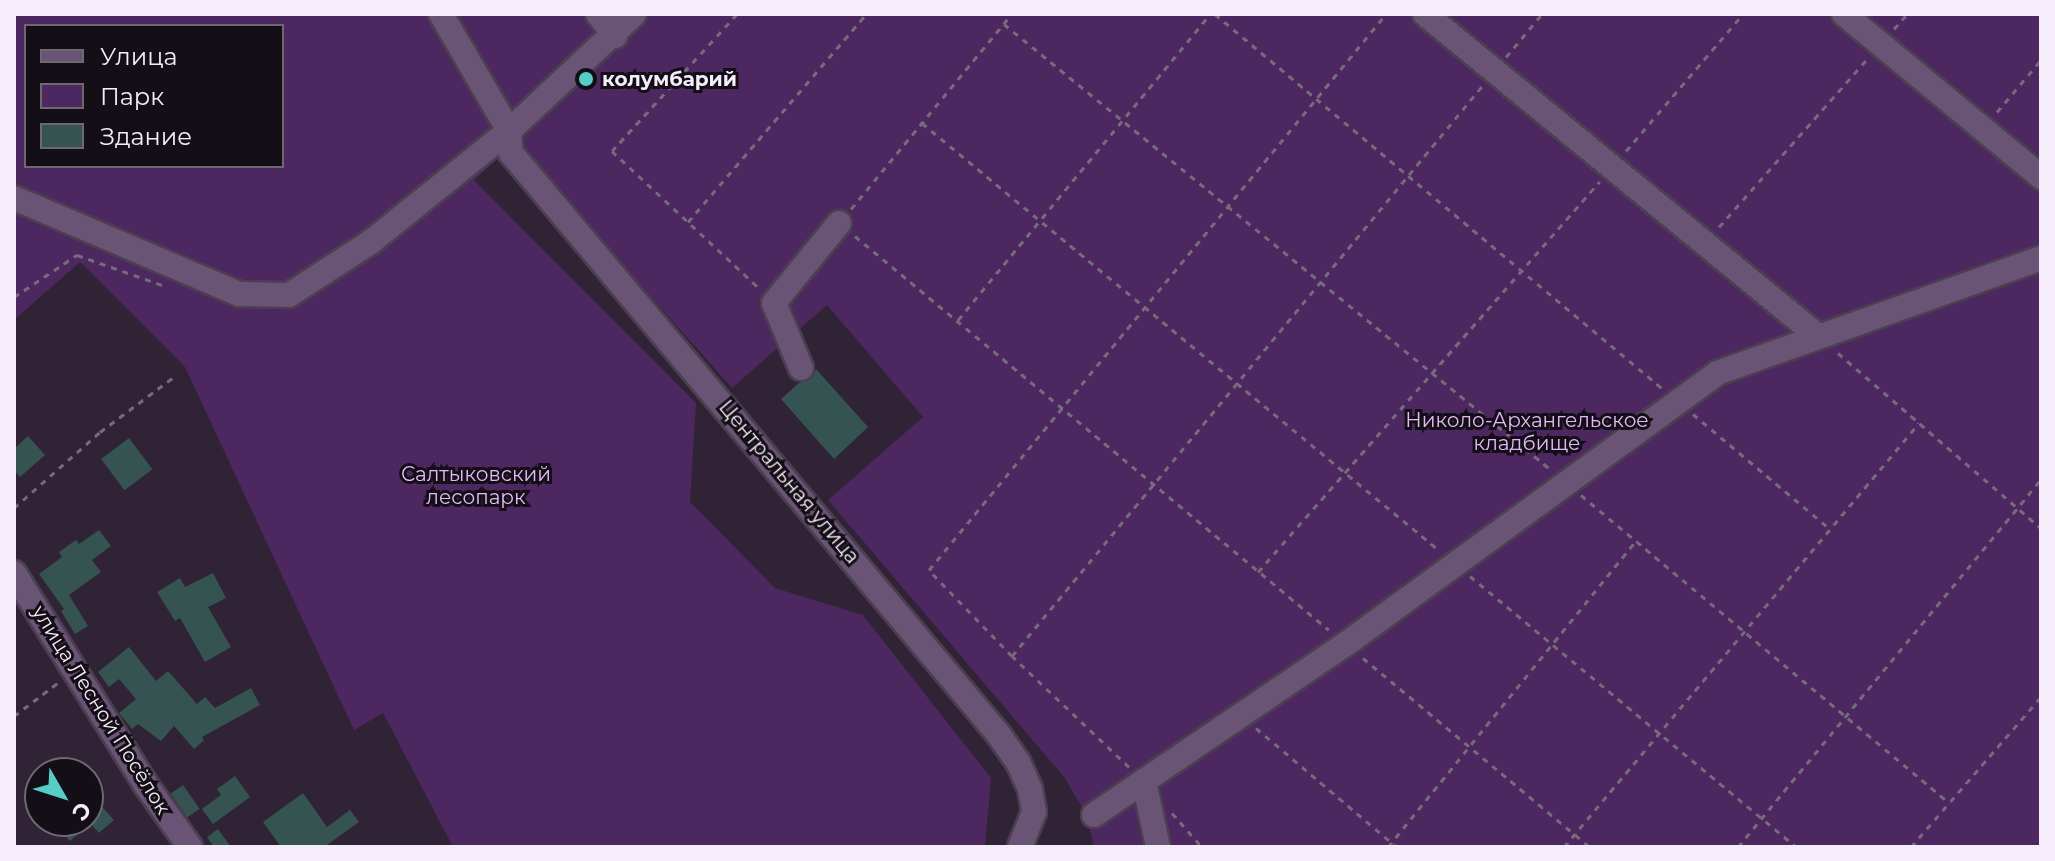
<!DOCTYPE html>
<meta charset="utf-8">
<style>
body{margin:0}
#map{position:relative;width:2055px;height:861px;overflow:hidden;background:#2f2335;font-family:Montserrat,sans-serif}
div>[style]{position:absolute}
.green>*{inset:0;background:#4d275f}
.building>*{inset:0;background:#355451;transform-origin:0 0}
.path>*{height:3px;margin-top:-1.5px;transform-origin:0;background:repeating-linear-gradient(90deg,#766b7b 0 6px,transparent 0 12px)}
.roads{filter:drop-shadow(2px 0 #4b3f50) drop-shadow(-2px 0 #4b3f50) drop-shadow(0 2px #4b3f50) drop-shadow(0 -2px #4b3f50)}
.minor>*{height:24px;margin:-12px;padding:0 12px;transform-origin:12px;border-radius:12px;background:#6a5475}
.dots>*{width:22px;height:22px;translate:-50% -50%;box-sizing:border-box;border:4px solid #140f17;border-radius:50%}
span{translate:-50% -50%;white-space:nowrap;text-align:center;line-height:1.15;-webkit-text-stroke:6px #140f17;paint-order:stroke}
.poi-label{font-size:20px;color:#f5edf9;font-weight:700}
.left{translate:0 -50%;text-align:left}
.park-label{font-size:20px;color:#e2baf8}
.street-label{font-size:20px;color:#f5edf9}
.frame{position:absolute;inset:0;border:16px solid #f5edf9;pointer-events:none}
.legend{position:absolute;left:24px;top:24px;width:260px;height:144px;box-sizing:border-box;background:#140f17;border:2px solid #6e6871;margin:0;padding:10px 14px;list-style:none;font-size:24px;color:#f5edf9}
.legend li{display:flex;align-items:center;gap:16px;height:40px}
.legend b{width:40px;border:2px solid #6e6871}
.north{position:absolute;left:24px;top:757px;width:80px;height:80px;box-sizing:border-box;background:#140f17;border:2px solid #6e6871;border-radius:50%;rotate:129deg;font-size:22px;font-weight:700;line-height:32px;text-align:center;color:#f5edf9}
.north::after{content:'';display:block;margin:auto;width:28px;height:36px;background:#55cec5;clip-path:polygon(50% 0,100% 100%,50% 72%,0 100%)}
</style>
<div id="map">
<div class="green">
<div style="clip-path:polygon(evenodd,14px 14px,2041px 14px,2041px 847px,1094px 847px,1086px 814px,1064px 777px,828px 500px,923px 417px,827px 305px,732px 388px,514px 143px,474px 180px,696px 403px,690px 502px,775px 588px,863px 615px,991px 778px,985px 847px,453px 847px,383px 713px,354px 730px,185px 367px,80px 262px,14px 320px,14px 14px,26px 26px,282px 26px,282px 166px,26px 166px,26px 26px)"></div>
</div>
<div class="building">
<div style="clip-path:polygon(816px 369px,868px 427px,834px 459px,781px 399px,799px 383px,812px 378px)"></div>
<div style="clip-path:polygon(28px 436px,45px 455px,20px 477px,14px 470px,14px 449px)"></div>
<div style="left:129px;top:438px;width:39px;height:35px;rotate:53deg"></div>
<div style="clip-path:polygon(99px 530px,111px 546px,92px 560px,101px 572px,69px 595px,88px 626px,75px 634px,61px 611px,64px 609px,39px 574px,62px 557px,59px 552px,76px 540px,79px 544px)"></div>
<div style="clip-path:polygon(213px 573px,226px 598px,208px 607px,231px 647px,205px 662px,180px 618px,175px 621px,157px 592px,180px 578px,185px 587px)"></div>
<div style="clip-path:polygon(129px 647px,156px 681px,168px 671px,197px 704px,205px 697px,215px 708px,251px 688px,260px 705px,202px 737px,204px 740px,194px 749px,174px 726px,161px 741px,138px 724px,132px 729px,119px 713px,136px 699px,119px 679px,109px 687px,98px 672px)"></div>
<div style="clip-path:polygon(235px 776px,250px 797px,213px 824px,202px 809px,221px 795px,217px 789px)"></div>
<div style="left:183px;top:785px;width:29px;height:15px;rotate:55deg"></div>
<div style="clip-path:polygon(88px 791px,114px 820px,99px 833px,90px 823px,70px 841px,52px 821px,88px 821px)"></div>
<div style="clip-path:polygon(303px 793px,327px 827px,350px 810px,359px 822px,324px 847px,281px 847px,263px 822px)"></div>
<div style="clip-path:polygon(218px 829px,231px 847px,214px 847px,207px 837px)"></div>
</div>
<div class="path">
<div style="left:737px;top:14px;width:185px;rotate:132.4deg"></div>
<div style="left:612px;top:151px;width:202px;rotate:43deg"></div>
<div style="left:1215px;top:14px;width:584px;rotate:39.93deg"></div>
<div style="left:1004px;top:24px;width:704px;rotate:39.18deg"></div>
<div style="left:1894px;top:29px;width:20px;rotate:-49deg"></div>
<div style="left:1506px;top:57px;width:56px;rotate:-50.1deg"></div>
<div style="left:1997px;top:112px;width:68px;rotate:-49.8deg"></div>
<div style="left:922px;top:123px;width:672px;rotate:39.57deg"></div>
<div style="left:1626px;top:151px;width:180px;rotate:-49.5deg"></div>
<div style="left:851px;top:209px;width:253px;rotate:-50.5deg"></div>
<div style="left:688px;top:222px;width:274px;rotate:-49.4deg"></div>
<div style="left:1719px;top:227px;width:224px;rotate:-48.6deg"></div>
<div style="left:855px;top:236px;width:616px;rotate:39.73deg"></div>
<div style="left:14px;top:297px;width:76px;rotate:-33.7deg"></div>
<div style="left:77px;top:255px;width:93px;rotate:19.4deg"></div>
<div style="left:958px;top:320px;width:396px;rotate:-50.5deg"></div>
<div style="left:1838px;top:353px;width:268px;rotate:40.8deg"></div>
<div style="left:1693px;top:414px;width:179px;rotate:40deg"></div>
<div style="left:1581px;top:495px;width:480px;rotate:39.9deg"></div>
<div style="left:14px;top:508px;width:115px;rotate:-41.5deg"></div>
<div style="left:100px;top:432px;width:94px;rotate:-36.7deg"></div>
<div style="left:1258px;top:572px;width:519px;rotate:-48.82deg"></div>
<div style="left:1470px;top:576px;width:425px;rotate:39.7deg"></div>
<div style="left:1012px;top:656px;width:740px;rotate:-50.48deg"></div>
<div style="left:1363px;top:658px;width:295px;rotate:39.8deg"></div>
<div style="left:14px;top:716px;width:56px;rotate:-37.1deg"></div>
<div style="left:1256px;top:728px;width:185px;rotate:40.2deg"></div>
<div style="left:1129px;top:767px;width:161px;rotate:-136.5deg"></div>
<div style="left:1012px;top:656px;width:120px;rotate:-134deg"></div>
<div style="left:929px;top:570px;width:720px;rotate:-50.58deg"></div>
<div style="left:1172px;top:813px;width:45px;rotate:48.6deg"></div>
<div style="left:1388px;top:847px;width:394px;rotate:-51deg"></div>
<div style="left:1564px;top:847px;width:553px;rotate:-50.06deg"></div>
<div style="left:1738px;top:847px;width:476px;rotate:-50.5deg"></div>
<div style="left:1911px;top:847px;width:198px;rotate:-49.1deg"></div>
</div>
<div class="roads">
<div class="minor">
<div style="left:441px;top:14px;width:135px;rotate:59.8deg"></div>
<div style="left:509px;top:131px;width:171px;rotate:-43.1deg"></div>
<div style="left:598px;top:14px;width:28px;rotate:52deg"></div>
<div style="left:1425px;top:14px;width:509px;rotate:39.34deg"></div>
<div style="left:1844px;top:14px;width:256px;rotate:39.6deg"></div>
<div style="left:509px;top:131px;width:22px;rotate:85deg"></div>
<div style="left:511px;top:153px;width:760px;rotate:50.02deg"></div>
<div style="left:999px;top:735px;width:33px;rotate:55deg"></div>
<div style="left:1018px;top:762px;width:30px;rotate:66deg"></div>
<div style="left:1030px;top:789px;width:23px;rotate:80deg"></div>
<div style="left:1034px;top:812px;width:38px;rotate:112deg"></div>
<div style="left:14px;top:198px;width:245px;rotate:23.1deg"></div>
<div style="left:239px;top:294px;width:50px;rotate:1.1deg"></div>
<div style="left:289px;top:295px;width:99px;rotate:-33deg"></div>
<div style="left:372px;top:241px;width:176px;rotate:-38.8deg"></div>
<div style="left:801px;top:368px;width:70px;rotate:-112.6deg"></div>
<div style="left:774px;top:303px;width:103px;rotate:-50.9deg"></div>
<div style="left:14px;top:573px;width:250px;rotate:58.1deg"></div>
<div style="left:146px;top:785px;width:76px;rotate:54.6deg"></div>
<div style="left:1144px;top:781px;width:67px;rotate:78deg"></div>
<div style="left:1094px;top:815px;width:305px;rotate:-34.2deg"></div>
<div style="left:1346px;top:644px;width:459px;rotate:-36.1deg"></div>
<div style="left:1717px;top:373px;width:344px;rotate:-19.5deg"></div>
</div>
</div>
<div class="dots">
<div style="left:586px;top:79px;background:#55cec5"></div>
</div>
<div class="poi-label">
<span class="left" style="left:602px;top:79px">колумбарий</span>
</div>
<div class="park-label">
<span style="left:1527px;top:432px">Николо-Архангельское<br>кладбище</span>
<span style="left:476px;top:486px">Салтыковский<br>лесопарк</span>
</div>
<div class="street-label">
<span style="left:789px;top:482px;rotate:50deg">Центральная улица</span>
<span style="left:101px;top:710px;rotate:58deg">улица Лесной Посёлок</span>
</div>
<div class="frame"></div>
<ul class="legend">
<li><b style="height:10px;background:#6a5475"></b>Улица</li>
<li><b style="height:22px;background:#4d275f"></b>Парк</li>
<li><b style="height:22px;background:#355451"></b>Здание</li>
</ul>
<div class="north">С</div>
</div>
